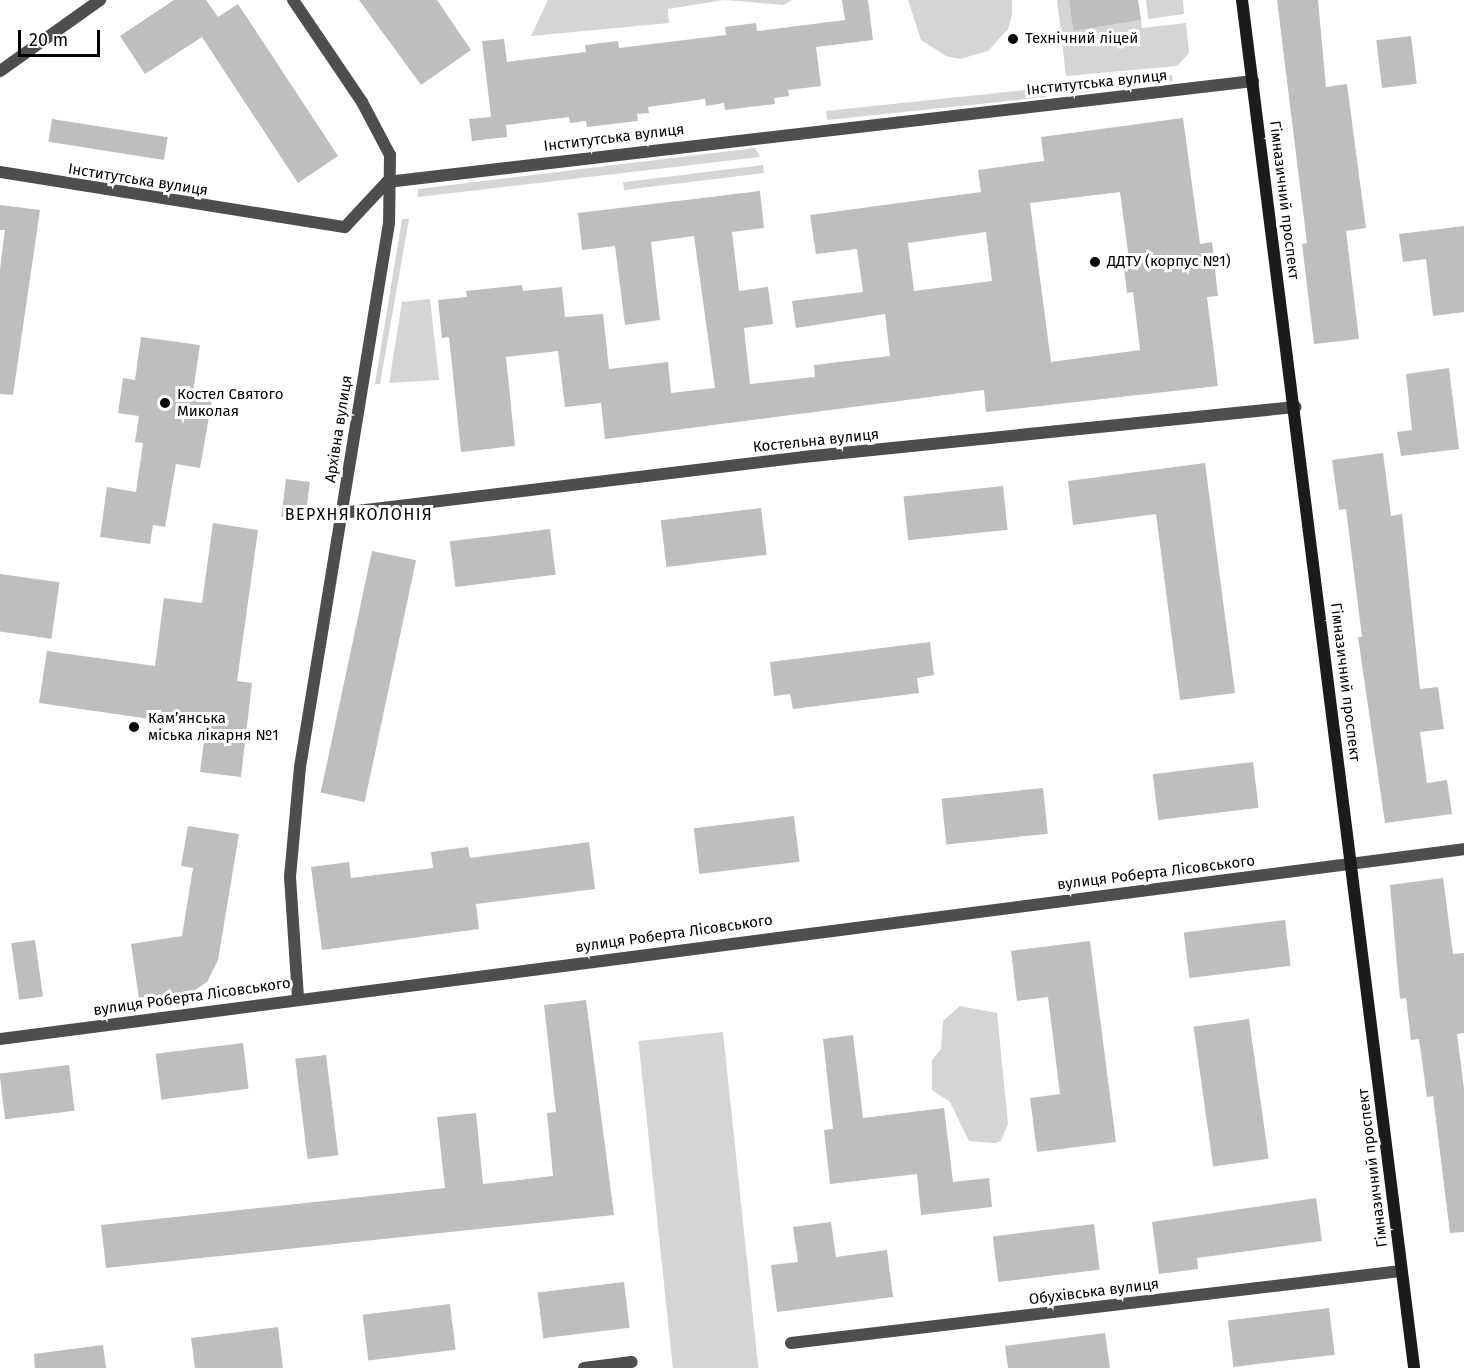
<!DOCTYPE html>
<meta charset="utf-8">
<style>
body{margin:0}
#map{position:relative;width:1464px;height:1368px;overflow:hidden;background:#fff;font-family:"Fira Sans",sans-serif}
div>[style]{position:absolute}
.green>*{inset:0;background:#d5d5d5;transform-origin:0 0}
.building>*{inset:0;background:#bebebe;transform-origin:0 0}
.street>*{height:12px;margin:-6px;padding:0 6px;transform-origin:6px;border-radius:6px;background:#4e4e4e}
.secondary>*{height:12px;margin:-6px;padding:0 6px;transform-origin:6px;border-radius:6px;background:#1b1b1b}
.dots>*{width:16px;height:16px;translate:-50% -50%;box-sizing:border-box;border:3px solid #fff;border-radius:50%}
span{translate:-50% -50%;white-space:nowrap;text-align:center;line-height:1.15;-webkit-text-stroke:6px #fff;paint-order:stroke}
.poi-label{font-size:15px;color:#000}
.left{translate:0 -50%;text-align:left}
.street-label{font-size:15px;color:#000}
.neighbourhood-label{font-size:16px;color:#000;letter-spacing:1.5px}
.scale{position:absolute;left:18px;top:30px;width:82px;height:27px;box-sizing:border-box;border:3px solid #000;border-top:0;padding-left:8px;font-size:18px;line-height:21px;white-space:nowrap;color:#000;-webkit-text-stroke:4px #fff;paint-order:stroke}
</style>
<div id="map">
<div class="green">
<div style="clip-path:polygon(548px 0,792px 0,784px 5px,724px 0,668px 9px,669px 23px,531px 36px)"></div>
<div style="clip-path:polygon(908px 0,1012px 0,1012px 15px,1008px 29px,988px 51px,960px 59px,946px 56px,921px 40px)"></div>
<div style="clip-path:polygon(1057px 0,1069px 0,1073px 31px,1141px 20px,1142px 28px,1186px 23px,1189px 53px,1177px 66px,1066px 76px)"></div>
<div style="clip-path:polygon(1146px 0,1183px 0,1184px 14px,1148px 19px)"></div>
<div style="clip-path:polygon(1172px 75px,1173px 81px,1070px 94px,1067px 84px)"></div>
<div style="left:1045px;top:88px;width:9px;height:220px;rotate:84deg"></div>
<div style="clip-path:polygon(755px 148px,760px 157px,418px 197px,418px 189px)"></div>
<div style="left:763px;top:165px;width:8px;height:141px;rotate:83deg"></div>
<div style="clip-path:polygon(402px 219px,409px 219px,380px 384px,375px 384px)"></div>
<div style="clip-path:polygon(430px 299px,439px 380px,389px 383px,402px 302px)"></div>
<div style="clip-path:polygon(960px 1006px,997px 1013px,1008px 1124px,1001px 1141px,995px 1143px,969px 1141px,950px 1102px,932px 1090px,932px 1060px,941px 1049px,943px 1021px)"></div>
<div style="left:723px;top:1032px;width:338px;height:85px;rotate:84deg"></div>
</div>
<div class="building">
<div style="clip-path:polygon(174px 0,206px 0,218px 17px,238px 4px,338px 156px,298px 183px,202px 37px,145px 74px,120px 36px)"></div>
<div style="clip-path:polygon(359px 0,437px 0,471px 50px,421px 85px)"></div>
<div style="clip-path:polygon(842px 0,868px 0,873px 40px,816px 47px,821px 86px,788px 90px,789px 96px,774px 98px,775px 104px,725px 110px,724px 103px,706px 106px,705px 99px,648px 107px,649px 113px,637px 114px,638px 121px,587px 127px,586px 121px,570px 123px,569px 117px,506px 125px,507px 137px,472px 141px,469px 119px,491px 117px,482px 41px,504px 39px,507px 62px,586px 52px,585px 45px,618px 41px,619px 48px,726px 35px,725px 27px,756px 23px,757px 31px,845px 20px)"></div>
<div style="clip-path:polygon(1069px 0,1138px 0,1141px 20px,1073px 31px)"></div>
<div style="clip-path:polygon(1277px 0,1318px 0,1326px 87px,1347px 84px,1366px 228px,1346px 231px,1359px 339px,1314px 344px,1302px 244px,1307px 243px)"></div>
<div style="left:1411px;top:36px;width:48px;height:35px;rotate:83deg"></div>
<div style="clip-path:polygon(evenodd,1183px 118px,1200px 244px,1212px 242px,1218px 296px,1207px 297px,1218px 386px,986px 412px,984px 390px,605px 439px,601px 403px,565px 407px,558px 351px,506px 357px,515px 446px,461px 452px,449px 337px,442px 338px,438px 300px,467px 297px,466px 291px,522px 285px,523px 291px,562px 287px,565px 317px,603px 314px,609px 369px,668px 362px,671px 393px,715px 388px,694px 236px,651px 242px,660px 320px,625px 325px,615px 246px,582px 250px,578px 213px,760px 191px,764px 228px,732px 232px,739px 291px,768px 287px,773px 324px,744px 328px,750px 384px,815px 377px,814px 365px,890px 356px,885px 314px,796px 328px,792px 301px,863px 292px,857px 249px,816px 254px,810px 215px,981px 192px,978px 170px,1044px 161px,1041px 137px,1183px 118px,1120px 192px,1130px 267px,1124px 268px,1127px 293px,1133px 292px,1140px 350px,1051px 362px,1030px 203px,1120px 192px,1183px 118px,986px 232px,992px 281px,914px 291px,908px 243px,986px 232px)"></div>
<div style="left:52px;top:119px;width:117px;height:23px;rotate:9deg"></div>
<div style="clip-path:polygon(0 205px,40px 210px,13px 395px,0 394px,0 269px,5px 230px,0 230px)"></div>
<div style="clip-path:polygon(1464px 226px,1464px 312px,1433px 316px,1426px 259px,1403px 262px,1399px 234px)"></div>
<div style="clip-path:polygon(141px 337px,200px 345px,193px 392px,213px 394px,200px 468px,176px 464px,165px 527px,153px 525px,150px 544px,100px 537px,107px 487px,136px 492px,143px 443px,135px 442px,139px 416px,118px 413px,123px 378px,135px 380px)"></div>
<div style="clip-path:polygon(1449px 368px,1459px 449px,1401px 456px,1397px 432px,1412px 430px,1406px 374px)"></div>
<div style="clip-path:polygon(1383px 453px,1391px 516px,1402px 514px,1420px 689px,1438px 687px,1444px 729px,1420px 732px,1427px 783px,1447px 780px,1452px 814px,1385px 823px,1358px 637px,1362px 637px,1346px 509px,1339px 510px,1332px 460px)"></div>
<div style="clip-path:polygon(1205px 463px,1235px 693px,1180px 700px,1156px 514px,1073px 525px,1068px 481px)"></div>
<div style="left:286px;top:479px;width:24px;height:38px;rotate:7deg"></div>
<div style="left:1003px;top:486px;width:44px;height:100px;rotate:84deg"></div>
<div style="left:761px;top:508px;width:47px;height:101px;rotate:83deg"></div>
<div style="clip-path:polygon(213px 523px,258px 530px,237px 681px,252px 683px,241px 777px,200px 772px,206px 727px,39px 703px,47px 651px,155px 666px,164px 598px,202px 603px)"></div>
<div style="left:550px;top:529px;width:46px;height:101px;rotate:83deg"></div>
<div style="left:372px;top:551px;width:45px;height:247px;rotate:12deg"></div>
<div style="left:0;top:574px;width:60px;height:57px;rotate:8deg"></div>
<div style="clip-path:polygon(930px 642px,934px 675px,917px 678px,919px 693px,793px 709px,790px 694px,774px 696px,770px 662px)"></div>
<div style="left:1253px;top:762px;width:46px;height:101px;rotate:83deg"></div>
<div style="left:1043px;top:788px;width:46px;height:102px;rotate:84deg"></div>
<div style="left:794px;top:816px;width:46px;height:101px;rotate:83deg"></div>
<div style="clip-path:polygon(188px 826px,239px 834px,218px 960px,207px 982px,192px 992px,139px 999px,131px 944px,182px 936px,193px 868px,181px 866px)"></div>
<div style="clip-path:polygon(589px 842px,595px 889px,476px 904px,479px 929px,322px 950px,311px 867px,349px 862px,351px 878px,433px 868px,431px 852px,468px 847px,470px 858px)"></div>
<div style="clip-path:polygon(1443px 878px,1453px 954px,1464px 953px,1464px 1033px,1457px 1034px,1464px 1089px,1464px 1232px,1450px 1233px,1433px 1096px,1427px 1097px,1419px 1039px,1411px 1040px,1406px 998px,1400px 999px,1390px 885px)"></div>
<div style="left:1285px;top:920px;width:46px;height:102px;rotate:83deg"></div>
<div style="left:35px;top:940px;width:57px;height:24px;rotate:82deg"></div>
<div style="clip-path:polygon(1090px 941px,1116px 1142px,1037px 1152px,1030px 1098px,1060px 1094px,1048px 997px,1017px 1001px,1011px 951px)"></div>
<div style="clip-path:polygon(586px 1000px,614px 1215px,106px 1268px,101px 1225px,445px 1188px,437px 1117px,476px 1113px,483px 1184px,553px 1176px,547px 1113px,556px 1112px,544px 1005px)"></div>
<div style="left:1249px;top:1019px;width:141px;height:56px;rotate:82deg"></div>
<div style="clip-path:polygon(853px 1035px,863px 1118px,944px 1108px,953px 1182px,989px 1178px,992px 1207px,921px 1215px,917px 1174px,830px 1184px,824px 1130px,833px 1129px,823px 1039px)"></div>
<div style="left:243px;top:1043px;width:46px;height:88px;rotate:83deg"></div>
<div style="left:326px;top:1055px;width:101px;height:31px;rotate:83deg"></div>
<div style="left:69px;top:1065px;width:46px;height:70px;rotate:83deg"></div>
<div style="clip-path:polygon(1316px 1198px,1322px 1241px,1197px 1258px,1198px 1269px,1159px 1274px,1152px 1222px)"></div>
<div style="clip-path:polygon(831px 1222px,836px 1257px,887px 1250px,893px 1297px,777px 1312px,771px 1265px,798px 1262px,793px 1227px)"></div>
<div style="left:1094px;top:1224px;width:46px;height:102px;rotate:83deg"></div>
<div style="left:624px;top:1282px;width:46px;height:87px;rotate:83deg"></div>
<div style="left:450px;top:1304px;width:46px;height:88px;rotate:83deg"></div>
<div style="left:1329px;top:1308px;width:47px;height:102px;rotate:83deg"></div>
<div style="clip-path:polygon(278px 1327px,283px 1368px,195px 1368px,191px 1338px)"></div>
<div style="clip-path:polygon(1105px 1333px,1110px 1368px,1008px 1368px,1005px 1346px)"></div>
<div style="clip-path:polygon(103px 1345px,106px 1368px,35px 1368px,34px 1354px)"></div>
</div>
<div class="street">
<div style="left:293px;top:0;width:123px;rotate:55.9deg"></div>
<div style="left:362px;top:102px;width:60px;rotate:62.2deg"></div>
<div style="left:390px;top:155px;width:68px;rotate:90.8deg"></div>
<div style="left:389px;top:223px;width:551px;rotate:99.29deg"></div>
<div style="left:300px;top:767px;width:110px;rotate:95.2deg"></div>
<div style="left:290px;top:877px;width:121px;rotate:86.2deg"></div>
<div style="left:0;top:71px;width:123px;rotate:-35.4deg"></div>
<div style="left:0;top:172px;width:349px;rotate:9.1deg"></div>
<div style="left:345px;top:227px;width:62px;rotate:-47deg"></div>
<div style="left:387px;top:182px;width:872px;rotate:-6.65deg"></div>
<div style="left:341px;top:513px;width:465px;rotate:-6.9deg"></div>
<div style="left:803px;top:457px;width:495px;rotate:-5.8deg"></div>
<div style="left:0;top:1039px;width:1476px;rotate:-7.39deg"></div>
<div style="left:791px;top:1343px;width:614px;rotate:-6.73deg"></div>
<div style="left:584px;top:1368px;width:48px;rotate:-7.1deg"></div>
</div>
<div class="secondary">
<div style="left:1242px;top:0;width:1379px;rotate:82.83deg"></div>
</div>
<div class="dots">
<div style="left:1013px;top:39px;background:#000"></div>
<div style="left:1095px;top:262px;background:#000"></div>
<div style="left:165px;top:403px;background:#000"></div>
<div style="left:134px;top:727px;background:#000"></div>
</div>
<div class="poi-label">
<span class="left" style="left:1025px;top:39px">Технічний ліцей</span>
<span class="left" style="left:1107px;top:262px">ДДТУ (корпус №1)</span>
<span class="left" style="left:177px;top:403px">Костел Святого<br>Миколая</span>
<span class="left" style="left:148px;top:727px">Кам’янська<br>міська лікарня №1</span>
</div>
<div class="street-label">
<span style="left:1097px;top:83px;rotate:-6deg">Інститутська вулиця</span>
<span style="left:614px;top:138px;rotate:-7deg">Інститутська вулиця</span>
<span style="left:138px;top:180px;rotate:9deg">Інститутська вулиця</span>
<span style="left:1284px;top:200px;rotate:83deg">Гімназичний проспект</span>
<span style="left:339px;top:429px;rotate:-81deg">Архівна вулиця</span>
<span style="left:816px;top:441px;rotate:-6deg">Костельна вулиця</span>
<span style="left:1345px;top:682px;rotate:83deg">Гімназичний проспект</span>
<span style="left:1156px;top:873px;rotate:-7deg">вулиця Роберта Лісовського</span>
<span style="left:674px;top:934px;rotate:-8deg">вулиця Роберта Лісовського</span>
<span style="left:192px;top:997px;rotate:-8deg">вулиця Роберта Лісовського</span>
<span style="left:1373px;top:1168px;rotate:-97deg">Гімназичний проспект</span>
<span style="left:1094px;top:1292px;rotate:-7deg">Обухівська вулиця</span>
</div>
<div class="neighbourhood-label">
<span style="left:359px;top:515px">ВЕРХНЯ КОЛОНІЯ</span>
</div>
<div class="scale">20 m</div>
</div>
